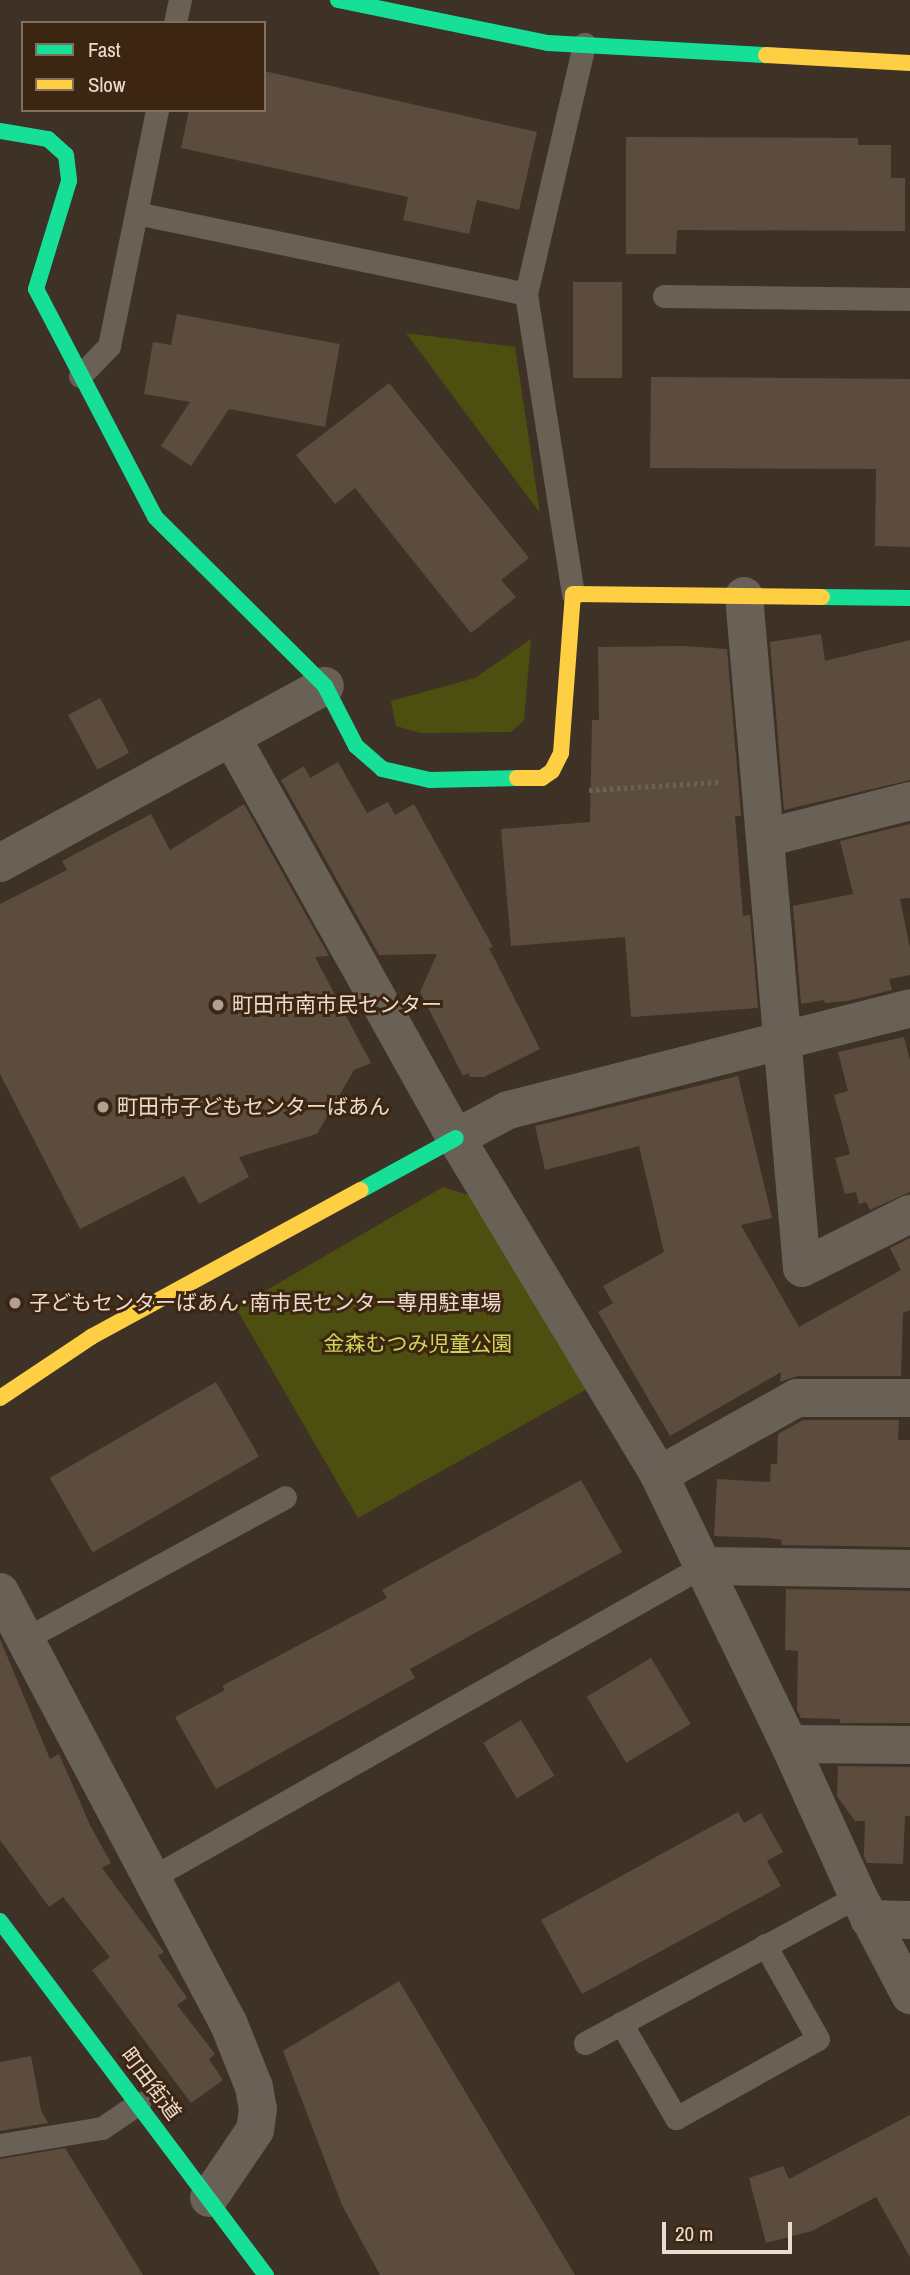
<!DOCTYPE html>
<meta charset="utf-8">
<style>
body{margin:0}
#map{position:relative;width:910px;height:2275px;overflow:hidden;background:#3e3126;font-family:"Archivo Narrow","Noto Sans JP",sans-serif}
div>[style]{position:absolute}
.green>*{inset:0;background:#4d4f10}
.building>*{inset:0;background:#5c4c3d;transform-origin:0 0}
.path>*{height:4.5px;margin-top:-2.25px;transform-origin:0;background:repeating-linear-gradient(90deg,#6b6159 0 3.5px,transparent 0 7px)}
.lane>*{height:23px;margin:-11.5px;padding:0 11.5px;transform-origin:11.5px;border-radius:11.5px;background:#696056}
.street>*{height:38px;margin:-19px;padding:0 19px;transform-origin:19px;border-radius:19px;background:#696056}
.fast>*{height:16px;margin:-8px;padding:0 8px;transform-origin:8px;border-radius:8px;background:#16e098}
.slow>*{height:16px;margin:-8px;padding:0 8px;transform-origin:8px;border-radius:8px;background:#ffcf43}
.dots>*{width:19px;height:19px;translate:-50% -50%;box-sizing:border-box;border:4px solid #3d2611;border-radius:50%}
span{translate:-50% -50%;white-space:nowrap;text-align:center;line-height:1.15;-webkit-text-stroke:6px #3d2611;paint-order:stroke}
.poi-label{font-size:21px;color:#ebdccf}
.left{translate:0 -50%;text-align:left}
.park-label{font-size:21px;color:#ccd759}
.street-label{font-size:21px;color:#ebdccf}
.legend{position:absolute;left:21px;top:21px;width:245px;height:91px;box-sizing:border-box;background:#3d2611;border:2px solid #836f5d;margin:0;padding:9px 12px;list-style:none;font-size:21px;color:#ebdccf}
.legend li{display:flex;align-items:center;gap:14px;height:35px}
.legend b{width:35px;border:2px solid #836f5d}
.scale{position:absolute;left:662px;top:2222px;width:130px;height:32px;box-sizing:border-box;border:4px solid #ebdccf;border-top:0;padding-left:9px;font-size:21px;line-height:24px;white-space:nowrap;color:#ebdccf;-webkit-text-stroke:5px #3d2611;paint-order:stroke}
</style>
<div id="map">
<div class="green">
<div style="clip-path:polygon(406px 333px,515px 347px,540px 513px)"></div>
<div style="clip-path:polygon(531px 639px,524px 720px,511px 732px,421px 733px,396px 726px,391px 701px,475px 678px)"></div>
<div style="clip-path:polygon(443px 1187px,474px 1197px,587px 1389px,358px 1518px,236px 1308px)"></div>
</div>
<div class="building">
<div style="clip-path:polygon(264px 71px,537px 132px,519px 210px,477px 200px,469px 234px,403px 220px,408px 197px,181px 148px,189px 110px,264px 110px)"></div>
<div style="clip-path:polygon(626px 137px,858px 138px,858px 145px,891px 145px,891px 178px,905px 178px,905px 231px,677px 230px,676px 254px,626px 254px)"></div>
<div style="left:573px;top:282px;width:49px;height:96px"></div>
<div style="clip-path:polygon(177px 314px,340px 344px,325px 427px,229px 409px,191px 466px,161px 446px,190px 402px,144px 394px,153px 342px,171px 345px)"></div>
<div style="clip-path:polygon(651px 377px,910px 379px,910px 547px,875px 546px,876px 469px,650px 468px)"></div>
<div style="clip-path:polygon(389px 383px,529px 558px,501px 580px,516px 597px,471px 633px,355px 488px,335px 504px,296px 455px)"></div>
<div style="clip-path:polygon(821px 634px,825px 661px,910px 640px,910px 780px,784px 810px,770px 642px)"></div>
<div style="clip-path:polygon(683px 646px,727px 649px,741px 816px,735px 816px,743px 916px,750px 915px,758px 1008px,631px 1017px,625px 937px,511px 946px,501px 829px,590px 822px,592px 720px,599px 720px,598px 647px)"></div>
<div style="left:100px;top:698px;width:62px;height:36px;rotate:62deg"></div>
<div style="clip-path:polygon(338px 762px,367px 813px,388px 802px,395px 815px,414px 804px,493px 947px,489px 948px,540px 1049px,484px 1077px,470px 1077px,468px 1073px,463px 1076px,420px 992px,437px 954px,379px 955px,281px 780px,304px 766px,310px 778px)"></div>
<div style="clip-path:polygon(244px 804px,329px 956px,315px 957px,371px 1063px,354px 1070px,317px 1134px,239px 1157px,249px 1177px,199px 1204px,184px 1176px,80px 1229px,0 1074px,0 904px,67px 870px,62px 861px,151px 814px,170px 850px)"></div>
<div style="clip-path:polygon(910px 824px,910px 898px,900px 899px,910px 948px,910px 975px,889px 979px,892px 990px,847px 1001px,825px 1003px,824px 1000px,801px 1004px,793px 906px,853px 894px,840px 841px)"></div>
<div style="clip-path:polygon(904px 1037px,910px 1061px,910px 1192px,870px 1210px,866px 1202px,859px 1204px,856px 1192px,845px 1194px,835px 1158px,850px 1154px,834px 1095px,848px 1091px,838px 1052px)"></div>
<div style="clip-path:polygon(738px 1076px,772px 1218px,741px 1225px,799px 1327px,901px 1270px,890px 1248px,910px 1238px,910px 1310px,903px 1313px,901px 1376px,797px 1376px,780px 1382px,781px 1372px,670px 1436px,598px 1312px,613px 1303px,603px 1286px,664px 1252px,639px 1146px,545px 1170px,535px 1126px)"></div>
<div style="left:216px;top:1382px;width:86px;height:192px;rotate:60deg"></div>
<div style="clip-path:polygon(803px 1420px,899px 1420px,898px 1440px,910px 1440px,910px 1547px,781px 1545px,782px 1540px,769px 1538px,714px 1536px,717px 1479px,770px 1482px,771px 1464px,777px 1464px,778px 1434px)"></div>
<div style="clip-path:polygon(581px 1480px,622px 1552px,410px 1669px,415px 1678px,216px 1789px,175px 1717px,225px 1690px,222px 1686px,387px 1598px,382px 1590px)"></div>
<div style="clip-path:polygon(786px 1589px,910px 1591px,910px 1723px,840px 1723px,840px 1719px,801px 1718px,797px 1710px,798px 1651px,785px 1650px)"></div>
<div style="clip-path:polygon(0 1639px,50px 1759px,59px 1754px,91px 1827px,111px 1863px,102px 1868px,164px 1952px,158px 1956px,187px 1998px,177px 2005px,215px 2054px,209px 2059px,223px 2080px,191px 2103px,92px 1970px,110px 1957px,63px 1897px,49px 1907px,0 1840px)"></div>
<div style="left:651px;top:1658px;width:77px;height:75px;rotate:59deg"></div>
<div style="left:521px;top:1720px;width:65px;height:44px;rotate:59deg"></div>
<div style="clip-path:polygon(838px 1766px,910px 1767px,910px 1816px,905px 1816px,903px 1864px,867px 1863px,864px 1856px,865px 1821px,855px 1821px,837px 1796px)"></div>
<div style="clip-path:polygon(738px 1812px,744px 1823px,761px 1813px,783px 1852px,767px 1861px,781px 1886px,582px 1994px,541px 1920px)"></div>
<div style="clip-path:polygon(399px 1981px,575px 2275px,380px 2275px,342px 2205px,283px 2051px)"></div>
<div style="clip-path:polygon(31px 2056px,41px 2110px,48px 2123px,0 2131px,0 2062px)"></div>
<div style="clip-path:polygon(910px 2115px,910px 2257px,876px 2197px,812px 2231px,766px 2243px,749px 2178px,783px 2166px,789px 2179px)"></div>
<div style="clip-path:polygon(65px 2148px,143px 2275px,0 2275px,0 2159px)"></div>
</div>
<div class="path">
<div style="left:589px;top:790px;width:131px;rotate:-3.5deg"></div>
</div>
<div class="lane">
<div style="left:175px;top:23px;width:24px;rotate:-78deg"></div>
<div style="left:136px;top:213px;width:398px;rotate:11.7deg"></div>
<div style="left:664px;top:296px;width:246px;rotate:0.7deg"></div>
<div style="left:80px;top:376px;width:42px;rotate:-46deg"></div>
<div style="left:109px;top:346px;width:241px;rotate:-78.5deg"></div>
<div style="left:573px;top:594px;width:304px;rotate:-98.9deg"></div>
<div style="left:526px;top:294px;width:257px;rotate:-76.9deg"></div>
<div style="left:25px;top:1639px;width:296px;rotate:-28.6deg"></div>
<div style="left:153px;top:1877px;width:632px;rotate:-29.49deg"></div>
<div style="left:621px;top:2023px;width:110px;rotate:59.9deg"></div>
<div style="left:676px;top:2118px;width:162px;rotate:-29.1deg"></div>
<div style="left:818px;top:2039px;width:108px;rotate:-119.4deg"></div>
<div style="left:585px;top:2043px;width:310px;rotate:-28.3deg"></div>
<div style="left:0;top:2145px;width:103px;rotate:-9.5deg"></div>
<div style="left:102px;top:2128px;width:45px;rotate:-34deg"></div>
</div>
<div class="street">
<div style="left:744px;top:596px;width:674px;rotate:85.07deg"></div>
<div style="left:802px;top:1268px;width:121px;rotate:-26.6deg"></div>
<div style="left:232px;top:738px;width:458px;rotate:60.8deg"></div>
<div style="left:456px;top:1138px;width:393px;rotate:58.9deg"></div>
<div style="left:659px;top:1475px;width:299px;rotate:64.2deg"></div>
<div style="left:789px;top:1744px;width:167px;rotate:65.6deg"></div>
<div style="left:858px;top:1896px;width:112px;rotate:62.3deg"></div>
<div style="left:765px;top:838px;width:150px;rotate:-14.3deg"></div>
<div style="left:0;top:863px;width:370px;rotate:-28.6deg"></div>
<div style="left:456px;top:1138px;width:59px;rotate:-28.3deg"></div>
<div style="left:508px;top:1110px;width:415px;rotate:-14.2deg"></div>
<div style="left:659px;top:1475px;width:158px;rotate:-29.2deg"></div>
<div style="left:797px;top:1398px;width:113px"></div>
<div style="left:703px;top:1566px;width:207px;rotate:0.8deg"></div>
<div style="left:0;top:1592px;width:487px;rotate:62.1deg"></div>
<div style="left:228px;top:2022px;width:70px;rotate:68.2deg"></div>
<div style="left:254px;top:2087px;width:22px;rotate:80deg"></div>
<div style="left:258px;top:2109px;width:21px;rotate:98deg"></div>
<div style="left:255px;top:2130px;width:82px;rotate:124.1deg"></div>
<div style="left:789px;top:1744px;width:121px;rotate:0.5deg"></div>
<div style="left:869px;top:1919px;width:41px;rotate:1.4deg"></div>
</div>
<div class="fast">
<div style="left:338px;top:0;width:214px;rotate:11.6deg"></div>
<div style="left:548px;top:43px;width:218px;rotate:3.2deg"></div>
<div style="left:0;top:131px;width:49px;rotate:9.5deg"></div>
<div style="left:48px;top:139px;width:24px;rotate:42deg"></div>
<div style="left:66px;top:155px;width:26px;rotate:83deg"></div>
<div style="left:69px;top:181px;width:113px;rotate:107deg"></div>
<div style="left:36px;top:289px;width:257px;rotate:62.4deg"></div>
<div style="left:155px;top:517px;width:240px;rotate:44.8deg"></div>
<div style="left:325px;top:686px;width:68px;rotate:62.7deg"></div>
<div style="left:356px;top:746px;width:35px;rotate:41deg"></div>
<div style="left:382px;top:769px;width:49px;rotate:12.9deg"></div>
<div style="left:430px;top:780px;width:87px;rotate:-1.3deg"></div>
<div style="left:822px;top:597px;width:88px;rotate:0.7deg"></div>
<div style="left:361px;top:1190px;width:108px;rotate:-28.7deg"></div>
<div style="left:0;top:1921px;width:443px;rotate:53.1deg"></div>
</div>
<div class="slow">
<div style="left:766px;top:55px;width:144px;rotate:3.2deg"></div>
<div style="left:517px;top:778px;width:25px"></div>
<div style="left:542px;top:778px;width:12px;rotate:-35deg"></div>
<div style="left:552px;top:771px;width:20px;rotate:-63deg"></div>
<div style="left:561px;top:753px;width:159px;rotate:-85.7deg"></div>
<div style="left:573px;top:594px;width:249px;rotate:0.7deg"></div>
<div style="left:0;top:1398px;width:110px;rotate:-33.8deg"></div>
<div style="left:91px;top:1337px;width:307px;rotate:-28.6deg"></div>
</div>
<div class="dots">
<div style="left:218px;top:1005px;background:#aea094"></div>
<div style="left:103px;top:1107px;background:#aea094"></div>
<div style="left:15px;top:1303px;background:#aea094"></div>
</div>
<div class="poi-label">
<span class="left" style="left:232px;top:1005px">町田市南市民センター</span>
<span class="left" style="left:117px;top:1107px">町田市子どもセンターばあん</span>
<span class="left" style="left:29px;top:1303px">子どもセンターばあん･南市民センター専用駐車場</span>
</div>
<div class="park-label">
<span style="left:418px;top:1344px">金森むつみ児童公園</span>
</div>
<div class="street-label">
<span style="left:151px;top:2084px;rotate:53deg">町田街道</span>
</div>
<ul class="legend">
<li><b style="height:9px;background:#16e098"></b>Fast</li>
<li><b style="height:9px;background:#ffcf43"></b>Slow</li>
</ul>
<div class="scale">20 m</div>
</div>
